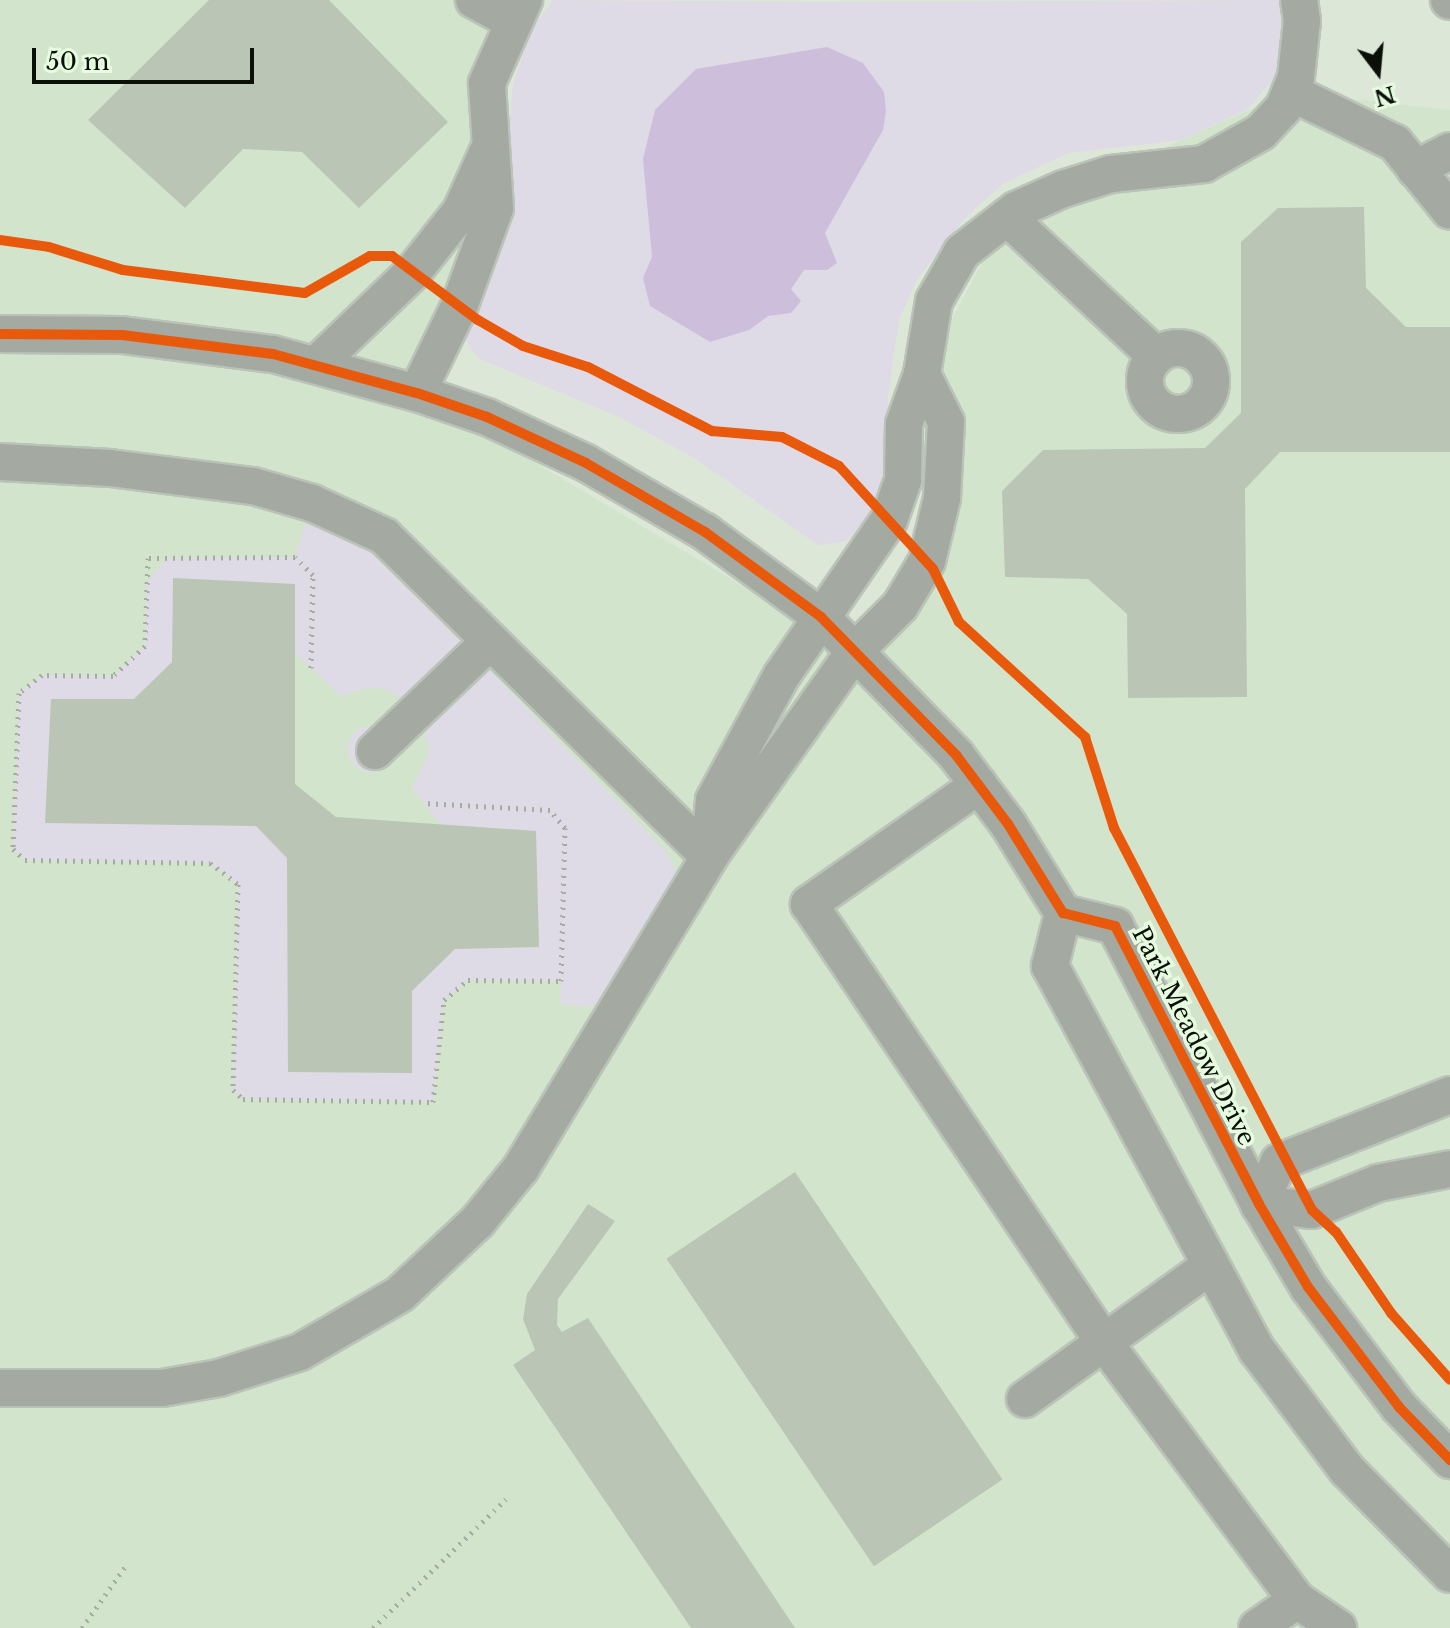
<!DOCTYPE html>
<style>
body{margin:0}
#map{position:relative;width:1450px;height:1628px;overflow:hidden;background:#dce7d8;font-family:"Libre Baskerville",serif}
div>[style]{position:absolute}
.built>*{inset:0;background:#d2e5cc}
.green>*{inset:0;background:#dedae6}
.round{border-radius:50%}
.water>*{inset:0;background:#cdbfdc}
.building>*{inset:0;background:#bac5b6;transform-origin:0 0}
.path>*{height:5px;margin-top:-2.5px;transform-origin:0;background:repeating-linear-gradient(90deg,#a5aca2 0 2px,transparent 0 8px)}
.roads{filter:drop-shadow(2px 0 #bbc3b8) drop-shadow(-2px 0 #bbc3b8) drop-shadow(0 2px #bbc3b8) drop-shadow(0 -2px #bbc3b8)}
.minor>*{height:36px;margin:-18px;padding:0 18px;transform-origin:18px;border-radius:18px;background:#a4aaa1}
.minor>.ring{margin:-18px;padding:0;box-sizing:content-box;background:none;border:36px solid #a4aaa1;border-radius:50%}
.cycleway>*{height:10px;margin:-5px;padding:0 5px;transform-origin:5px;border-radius:5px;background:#e8590c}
span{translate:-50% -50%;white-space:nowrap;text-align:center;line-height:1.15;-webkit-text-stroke:7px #e6fbdf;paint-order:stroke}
.street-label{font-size:24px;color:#0a1007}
.north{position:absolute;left:1338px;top:32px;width:80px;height:80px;-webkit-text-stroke:6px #e6fbdf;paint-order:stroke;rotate:164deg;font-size:22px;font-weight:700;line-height:32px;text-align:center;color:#0a1007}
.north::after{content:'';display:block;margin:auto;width:28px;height:36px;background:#0a1007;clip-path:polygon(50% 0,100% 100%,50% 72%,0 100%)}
.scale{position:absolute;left:32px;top:48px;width:222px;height:36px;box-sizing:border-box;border:4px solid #0a1007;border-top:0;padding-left:10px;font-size:24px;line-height:28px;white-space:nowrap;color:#0a1007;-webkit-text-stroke:6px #e6fbdf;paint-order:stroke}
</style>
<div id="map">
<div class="built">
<div style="clip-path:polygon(0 0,535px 0,513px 21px,459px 307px,418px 393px,854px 652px,927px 561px,922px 374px,1007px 217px,1290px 92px,1450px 110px,1450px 1628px,0 1628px)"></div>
</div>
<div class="green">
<div style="clip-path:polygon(553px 0,814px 2px,1291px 0,1284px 66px,1248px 109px,1181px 140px,1068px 153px,1001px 185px,964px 219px,917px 279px,899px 320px,888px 397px,889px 449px,878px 503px,847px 541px,818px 545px,696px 459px,619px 417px,480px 359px,469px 347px,464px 332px,504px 194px,513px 84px,531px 30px)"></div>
<div style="clip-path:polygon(evenodd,307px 518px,352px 537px,380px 559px,664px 849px,675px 868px,674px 883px,602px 1001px,588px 1007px,560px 1003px,561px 981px,468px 980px,444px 1000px,433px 1102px,243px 1099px,233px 1090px,238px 884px,210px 863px,25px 860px,13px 849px,19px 693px,42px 675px,113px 676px,145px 646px,147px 582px,167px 558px,295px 557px,307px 518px,174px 579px,295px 584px,295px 653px,341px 696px,368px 687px,386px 689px,413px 705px,423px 720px,429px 752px,412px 788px,440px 824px,536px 831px,539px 947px,455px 949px,412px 991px,412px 1073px,289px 1072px,287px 858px,134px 699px,172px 662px,174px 579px)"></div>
<div class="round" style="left:348px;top:726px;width:46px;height:46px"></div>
</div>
<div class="water">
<div style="clip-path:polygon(827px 47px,863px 63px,884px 92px,886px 111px,883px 130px,825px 233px,837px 263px,827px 270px,804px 270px,791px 289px,801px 301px,791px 313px,768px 316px,749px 330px,710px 342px,650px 306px,643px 278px,652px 257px,643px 159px,655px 110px,696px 69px)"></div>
</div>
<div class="building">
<div style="clip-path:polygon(209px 0,329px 0,448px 122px,359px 208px,302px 152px,243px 149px,185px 208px,88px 120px)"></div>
<div style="clip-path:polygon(1364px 207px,1366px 288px,1406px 327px,1450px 327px,1450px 452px,1280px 452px,1245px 489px,1247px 697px,1128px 698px,1127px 614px,1088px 579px,1005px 577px,1002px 491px,1043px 450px,1205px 448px,1241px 413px,1241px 242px,1278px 208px)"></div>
<div style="clip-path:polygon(173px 578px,295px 584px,295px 784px,336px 817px,536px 831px,539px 947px,455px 949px,412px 991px,412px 1073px,288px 1072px,287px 858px,256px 826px,45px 823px,51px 699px,134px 699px,172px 662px)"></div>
<div style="left:795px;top:1172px;width:371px;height:155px;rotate:56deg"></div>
<div style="clip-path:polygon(588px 1204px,615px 1221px,558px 1299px,557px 1325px,562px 1332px,588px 1318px,795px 1628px,691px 1628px,513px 1365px,535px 1350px,523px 1319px,527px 1294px)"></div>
</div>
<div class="path">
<div style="left:311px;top:668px;width:93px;rotate:-88.8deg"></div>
<div style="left:313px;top:575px;width:25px;rotate:-135deg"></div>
<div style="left:295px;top:557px;width:147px;rotate:179.6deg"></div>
<div style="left:148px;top:558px;width:88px;rotate:92deg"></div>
<div style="left:145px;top:646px;width:44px;rotate:136.8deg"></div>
<div style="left:113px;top:676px;width:71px;rotate:-179.2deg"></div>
<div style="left:42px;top:675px;width:29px;rotate:142deg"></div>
<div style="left:19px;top:693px;width:156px;rotate:92.2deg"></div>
<div style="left:13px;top:849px;width:16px;rotate:43deg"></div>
<div style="left:25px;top:860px;width:185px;rotate:0.9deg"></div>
<div style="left:210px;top:863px;width:35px;rotate:37deg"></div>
<div style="left:238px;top:884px;width:206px;rotate:91.4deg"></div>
<div style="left:233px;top:1090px;width:13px;rotate:42deg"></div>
<div style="left:243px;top:1099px;width:190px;rotate:0.9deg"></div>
<div style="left:433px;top:1102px;width:103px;rotate:-83.8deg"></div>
<div style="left:444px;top:1000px;width:31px;rotate:-40deg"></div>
<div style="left:468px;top:980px;width:93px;rotate:0.6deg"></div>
<div style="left:561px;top:981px;width:153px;rotate:-88.5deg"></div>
<div style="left:565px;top:828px;width:23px;rotate:-130deg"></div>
<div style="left:550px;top:810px;width:126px;rotate:-176.8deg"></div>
<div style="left:82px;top:1628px;width:78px;rotate:-54.9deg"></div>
<div style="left:373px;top:1628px;width:185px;rotate:-44.1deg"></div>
</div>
<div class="roads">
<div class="minor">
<div style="left:474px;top:0;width:44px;rotate:28.3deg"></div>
<div style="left:1449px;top:0;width:1px;rotate:45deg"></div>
<div style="left:1290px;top:92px;width:117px;rotate:25.9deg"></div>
<div style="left:1395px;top:143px;width:87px;rotate:51deg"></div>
<div style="left:1415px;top:169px;width:39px;rotate:-27deg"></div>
<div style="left:1007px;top:217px;width:204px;rotate:43deg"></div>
<div style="left:0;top:334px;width:122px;rotate:0.5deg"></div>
<div style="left:122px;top:335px;width:152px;rotate:7.2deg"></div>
<div style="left:273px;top:354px;width:149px;rotate:15.2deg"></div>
<div style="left:417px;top:393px;width:74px;rotate:18.9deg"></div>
<div style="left:487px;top:417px;width:109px;rotate:24.9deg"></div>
<div style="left:586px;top:463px;width:138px;rotate:30.1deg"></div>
<div style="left:705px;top:532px;width:144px;rotate:36.2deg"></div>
<div style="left:821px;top:617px;width:193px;rotate:45.6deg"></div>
<div style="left:956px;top:755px;width:86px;rotate:53deg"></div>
<div style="left:1008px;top:824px;width:105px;rotate:58.3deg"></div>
<div style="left:1063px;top:913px;width:54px;rotate:14deg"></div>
<div style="left:1115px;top:926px;width:313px;rotate:62.6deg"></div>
<div style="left:1259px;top:1204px;width:96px;rotate:59.4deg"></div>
<div style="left:1308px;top:1287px;width:151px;rotate:52.8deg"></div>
<div style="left:1399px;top:1407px;width:74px;rotate:46.1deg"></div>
<div class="ring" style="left:1145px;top:348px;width:30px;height:30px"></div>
<div style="left:316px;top:365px;width:134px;rotate:-43.8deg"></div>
<div style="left:413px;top:272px;width:78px;rotate:-51.8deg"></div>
<div style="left:461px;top:211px;width:66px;rotate:-65.8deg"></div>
<div style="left:417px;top:393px;width:96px;rotate:-64deg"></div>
<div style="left:459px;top:307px;width:105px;rotate:-70deg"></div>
<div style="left:495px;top:208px;width:125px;rotate:-93.7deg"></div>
<div style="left:487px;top:83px;width:91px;rotate:-66deg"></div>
<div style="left:0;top:462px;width:110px;rotate:3.1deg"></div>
<div style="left:110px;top:468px;width:144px;rotate:7.2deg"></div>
<div style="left:253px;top:486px;width:61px;rotate:16.1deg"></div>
<div style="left:312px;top:503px;width:79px;rotate:24.6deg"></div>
<div style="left:384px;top:536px;width:457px;rotate:44.6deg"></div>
<div style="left:375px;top:751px;width:159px;rotate:-43.7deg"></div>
<div style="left:979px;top:785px;width:208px;rotate:145deg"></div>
<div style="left:809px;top:904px;width:527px;rotate:56.07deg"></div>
<div style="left:1103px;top:1341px;width:324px;rotate:53.2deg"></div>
<div style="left:709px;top:857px;width:57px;rotate:-85deg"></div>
<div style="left:714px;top:800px;width:142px;rotate:-61.5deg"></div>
<div style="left:782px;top:675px;width:188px;rotate:-55.4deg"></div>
<div style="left:889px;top:520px;width:42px;rotate:-70.7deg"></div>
<div style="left:903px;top:480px;width:56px;rotate:-89deg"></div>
<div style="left:904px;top:424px;width:53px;rotate:-70.2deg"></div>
<div style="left:922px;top:374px;width:74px;rotate:-80.7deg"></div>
<div style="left:934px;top:301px;width:56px;rotate:-60.3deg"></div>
<div style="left:962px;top:252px;width:68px;rotate:-37.9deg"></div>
<div style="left:1016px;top:210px;width:51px;rotate:-24.1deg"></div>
<div style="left:1063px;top:189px;width:50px;rotate:-17.4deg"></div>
<div style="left:1111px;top:174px;width:94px;rotate:-6.1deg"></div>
<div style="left:1204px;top:164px;width:65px;rotate:-29.3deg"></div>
<div style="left:1261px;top:132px;width:34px;rotate:-47deg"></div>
<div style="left:1284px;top:107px;width:32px;rotate:-68deg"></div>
<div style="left:1296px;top:77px;width:56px;rotate:-83.9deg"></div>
<div style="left:1302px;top:21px;width:21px;rotate:-98deg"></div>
<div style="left:1063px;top:913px;width:55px;rotate:103.8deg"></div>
<div style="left:1050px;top:966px;width:436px;rotate:61.7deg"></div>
<div style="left:1257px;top:1350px;width:150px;rotate:53.1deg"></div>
<div style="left:1347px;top:1470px;width:146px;rotate:45.3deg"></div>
<div style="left:1450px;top:1095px;width:184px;rotate:158.6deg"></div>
<div style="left:1279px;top:1162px;width:47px;rotate:115.5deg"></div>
<div style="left:1259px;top:1204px;width:53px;rotate:6.5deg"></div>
<div style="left:1312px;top:1210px;width:71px;rotate:-22.2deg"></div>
<div style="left:1378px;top:1183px;width:73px;rotate:-11deg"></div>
<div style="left:0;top:1388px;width:162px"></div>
<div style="left:162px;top:1388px;width:58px;rotate:-10deg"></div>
<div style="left:219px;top:1378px;width:85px;rotate:-17.8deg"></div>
<div style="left:300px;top:1352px;width:116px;rotate:-30.1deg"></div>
<div style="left:400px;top:1294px;width:107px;rotate:-43.1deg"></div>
<div style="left:478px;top:1221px;width:68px;rotate:-50.9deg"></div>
<div style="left:521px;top:1168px;width:363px;rotate:-58.8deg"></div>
<div style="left:709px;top:857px;width:251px;rotate:-54.7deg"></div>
<div style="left:854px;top:652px;width:65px;rotate:-45deg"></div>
<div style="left:900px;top:606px;width:52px;rotate:-59deg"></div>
<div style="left:927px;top:561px;width:65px;rotate:-76.6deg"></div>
<div style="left:942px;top:498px;width:76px;rotate:-87deg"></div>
<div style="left:946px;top:422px;width:54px;rotate:-116.6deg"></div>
<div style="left:1025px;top:1399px;width:228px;rotate:-35.7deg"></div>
<div style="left:1257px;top:1628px;width:49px;rotate:-35deg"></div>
<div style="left:1297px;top:1600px;width:50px;rotate:34.3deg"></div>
</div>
</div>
<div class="cycleway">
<div style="left:0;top:240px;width:49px;rotate:8.1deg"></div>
<div style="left:49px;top:247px;width:77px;rotate:17.3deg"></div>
<div style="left:123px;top:270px;width:183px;rotate:7.2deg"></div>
<div style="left:305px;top:293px;width:75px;rotate:-29.6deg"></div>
<div style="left:370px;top:256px;width:22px"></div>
<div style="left:392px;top:256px;width:107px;rotate:36.7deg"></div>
<div style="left:478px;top:320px;width:52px;rotate:30deg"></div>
<div style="left:523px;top:346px;width:68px;rotate:17.9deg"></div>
<div style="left:588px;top:367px;width:140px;rotate:27.3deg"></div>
<div style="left:712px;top:431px;width:70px;rotate:4.9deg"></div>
<div style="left:782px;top:437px;width:64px;rotate:27deg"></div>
<div style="left:839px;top:466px;width:139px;rotate:47.6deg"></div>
<div style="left:933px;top:569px;width:59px;rotate:63.9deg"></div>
<div style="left:959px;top:622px;width:171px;rotate:42.4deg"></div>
<div style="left:1085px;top:737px;width:96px;rotate:72.3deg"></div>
<div style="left:1114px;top:828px;width:430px;rotate:62.6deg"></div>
<div style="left:1312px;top:1210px;width:33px;rotate:43deg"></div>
<div style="left:1336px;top:1232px;width:98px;rotate:55.8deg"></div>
<div style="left:1391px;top:1313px;width:89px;rotate:48.6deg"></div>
<div style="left:0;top:334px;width:122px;rotate:0.5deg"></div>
<div style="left:122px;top:335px;width:152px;rotate:7.2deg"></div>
<div style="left:273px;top:354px;width:149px;rotate:15.2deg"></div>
<div style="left:417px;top:393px;width:74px;rotate:18.9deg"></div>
<div style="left:487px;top:417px;width:109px;rotate:24.9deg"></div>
<div style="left:586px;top:463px;width:138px;rotate:30.1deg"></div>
<div style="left:705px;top:532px;width:144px;rotate:36.2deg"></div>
<div style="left:821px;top:617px;width:193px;rotate:45.6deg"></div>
<div style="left:956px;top:755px;width:86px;rotate:53deg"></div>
<div style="left:1008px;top:824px;width:105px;rotate:58.3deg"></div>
<div style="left:1063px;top:913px;width:54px;rotate:14deg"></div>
<div style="left:1115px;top:926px;width:313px;rotate:62.6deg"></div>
<div style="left:1259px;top:1204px;width:96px;rotate:59.4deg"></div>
<div style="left:1308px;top:1287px;width:151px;rotate:52.8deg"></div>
<div style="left:1399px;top:1407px;width:74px;rotate:46.1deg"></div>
</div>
<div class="street-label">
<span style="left:1194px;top:1036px;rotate:63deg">Park Meadow Drive</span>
</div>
<div class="north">N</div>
<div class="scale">50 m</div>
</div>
